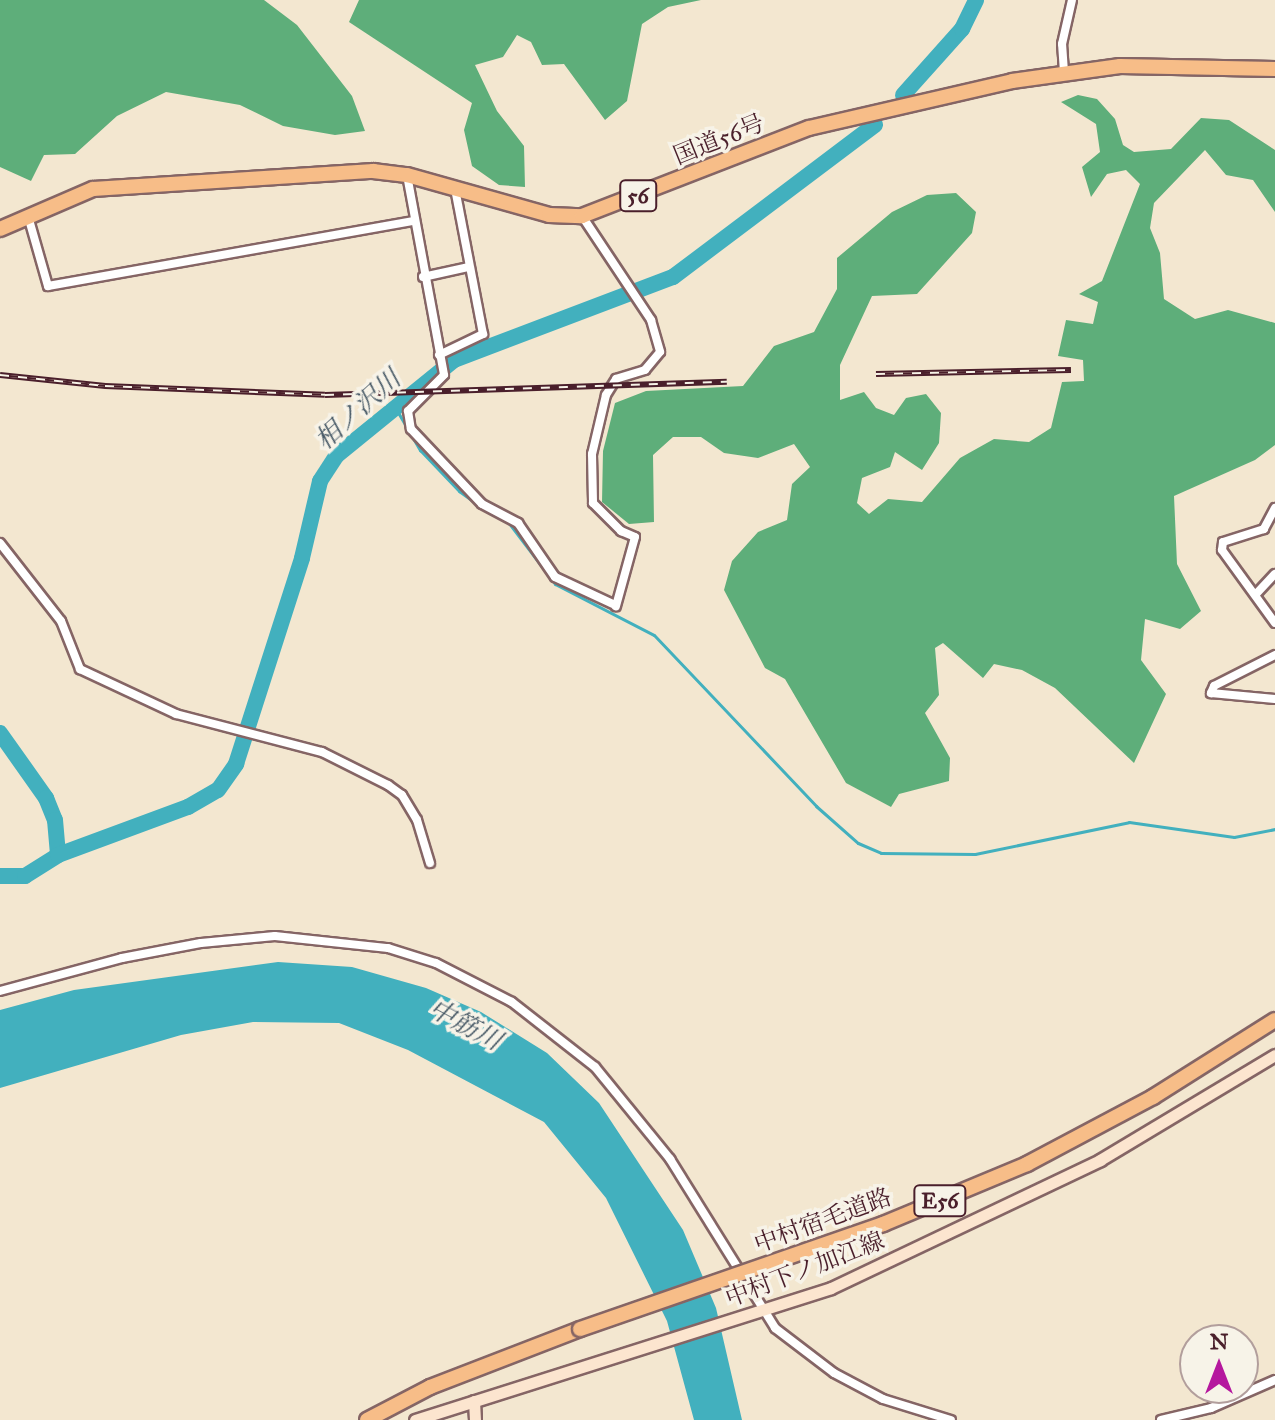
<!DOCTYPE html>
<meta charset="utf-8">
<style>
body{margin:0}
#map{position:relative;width:1275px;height:1420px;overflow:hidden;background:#f3e7d0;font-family:"IM FELL Great Primer","Noto Serif JP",serif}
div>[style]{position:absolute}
.forest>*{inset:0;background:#5eae7a}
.water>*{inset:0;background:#42b0be}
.stream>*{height:3px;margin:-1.5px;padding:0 1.5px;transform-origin:1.5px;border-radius:1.5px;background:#42b0be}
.river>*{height:16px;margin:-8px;padding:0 8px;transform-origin:8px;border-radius:8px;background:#42b0be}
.roads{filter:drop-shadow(2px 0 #856565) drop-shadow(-2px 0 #856565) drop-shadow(0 2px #856565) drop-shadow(0 -2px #856565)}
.street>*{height:8px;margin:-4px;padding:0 4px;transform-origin:4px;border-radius:4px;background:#fff}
.secondary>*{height:11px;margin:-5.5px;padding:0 5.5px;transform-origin:5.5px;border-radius:5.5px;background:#fce5cf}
.highway>*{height:14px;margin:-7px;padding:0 7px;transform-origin:7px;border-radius:7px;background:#f7bd88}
.rail>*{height:6px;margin-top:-3px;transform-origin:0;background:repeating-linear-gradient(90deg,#f7f3e8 0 9px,#4a1f2b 0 18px);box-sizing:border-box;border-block:2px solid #4a1f2b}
.bridges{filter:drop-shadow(2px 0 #856565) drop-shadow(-2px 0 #856565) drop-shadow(0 2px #856565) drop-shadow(0 -2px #856565)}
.highway-bridge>*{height:14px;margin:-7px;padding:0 7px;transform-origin:7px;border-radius:7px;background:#f7bd88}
span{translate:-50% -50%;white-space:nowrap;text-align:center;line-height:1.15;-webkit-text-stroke:7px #f7f3e8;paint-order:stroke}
.shield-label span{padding:2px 6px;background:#f7f3e8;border:2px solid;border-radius:6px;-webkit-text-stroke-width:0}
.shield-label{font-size:22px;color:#4a1f2b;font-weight:700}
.street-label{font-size:24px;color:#4a1f2b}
.water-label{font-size:26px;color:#475966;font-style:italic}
.north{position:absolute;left:1179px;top:1324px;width:80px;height:80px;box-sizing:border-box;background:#f7f3e8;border:2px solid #b29e9c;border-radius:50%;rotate:0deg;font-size:22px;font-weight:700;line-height:32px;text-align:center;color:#4a1f2b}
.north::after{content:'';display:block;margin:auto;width:28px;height:36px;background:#b5179e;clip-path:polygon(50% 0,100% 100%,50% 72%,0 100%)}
</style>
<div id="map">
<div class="forest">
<div style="clip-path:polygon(0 0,264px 0,297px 25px,352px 96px,365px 131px,335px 135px,283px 126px,240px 105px,166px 92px,117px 116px,75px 154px,44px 155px,31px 181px,0 167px)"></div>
<div style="clip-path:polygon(359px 0,701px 0,668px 7px,642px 24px,627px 101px,605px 120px,564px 64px,542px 65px,531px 42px,517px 35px,503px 57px,475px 65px,497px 111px,524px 146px,525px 187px,499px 185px,472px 166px,464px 130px,472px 103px,349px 22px)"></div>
<div style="clip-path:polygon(1078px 95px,1097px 99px,1115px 119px,1123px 145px,1134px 152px,1171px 149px,1201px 118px,1229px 120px,1275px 150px,1275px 212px,1253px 180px,1226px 175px,1205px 150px,1154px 203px,1150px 228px,1160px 253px,1164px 299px,1195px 319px,1228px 310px,1275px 323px,1275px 445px,1255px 460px,1174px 496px,1177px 564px,1201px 611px,1180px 629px,1145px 619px,1141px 660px,1166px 694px,1134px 763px,1055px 688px,1022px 670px,994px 664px,983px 678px,943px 643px,935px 648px,939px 695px,925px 713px,950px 758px,949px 781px,899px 794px,891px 807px,846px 783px,785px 679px,765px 668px,724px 590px,732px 561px,758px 532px,787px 520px,792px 484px,810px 467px,794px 444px,758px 458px,724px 453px,701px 437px,673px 437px,653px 455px,654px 522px,629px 524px,602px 502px,603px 451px,615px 403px,646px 391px,743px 386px,774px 346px,814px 332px,837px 289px,837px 258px,892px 212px,927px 195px,956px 193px,976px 212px,972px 233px,917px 294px,872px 296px,840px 365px,840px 400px,864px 392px,876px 408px,894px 415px,906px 398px,926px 394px,941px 413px,939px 443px,922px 470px,895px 452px,890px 467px,862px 478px,857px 503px,869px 514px,888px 499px,922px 502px,960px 458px,994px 439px,1029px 442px,1051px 428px,1062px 382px,1084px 381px,1083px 360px,1058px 356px,1066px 320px,1093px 324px,1098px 302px,1079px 294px,1102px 281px,1140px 184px,1126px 170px,1107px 174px,1091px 197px,1082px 167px,1100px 152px,1096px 124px,1061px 102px)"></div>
</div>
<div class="water">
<div style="clip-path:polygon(278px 962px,352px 967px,426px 988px,481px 1012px,547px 1053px,599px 1103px,683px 1230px,716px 1308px,742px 1420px,694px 1420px,667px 1321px,606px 1198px,544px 1122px,408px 1050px,339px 1023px,253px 1022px,181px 1035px,0 1088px,0 1010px,74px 990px)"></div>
</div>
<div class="stream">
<div style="left:396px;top:409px;width:48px;rotate:59.7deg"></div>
<div style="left:420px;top:450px;width:57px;rotate:46.4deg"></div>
<div style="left:459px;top:491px;width:34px;rotate:36deg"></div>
<div style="left:508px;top:522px;width:78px;rotate:52.8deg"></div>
<div style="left:555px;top:584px;width:111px;rotate:27.3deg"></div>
<div style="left:654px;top:635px;width:236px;rotate:46.5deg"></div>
<div style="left:816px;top:806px;width:56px;rotate:41.4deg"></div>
<div style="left:858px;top:843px;width:25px;rotate:23deg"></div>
<div style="left:881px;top:853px;width:94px;rotate:0.6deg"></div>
<div style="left:975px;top:854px;width:157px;rotate:-11.7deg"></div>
<div style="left:1129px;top:822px;width:106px;rotate:8.1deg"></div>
<div style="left:1234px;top:837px;width:42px;rotate:-11deg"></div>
</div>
<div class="river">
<div style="left:903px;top:95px;width:89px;rotate:-48.2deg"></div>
<div style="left:962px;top:29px;width:32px;rotate:-64deg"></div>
<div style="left:0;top:733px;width:80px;rotate:54.7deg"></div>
<div style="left:46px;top:798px;width:24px;rotate:68deg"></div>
<div style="left:55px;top:820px;width:35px;rotate:85deg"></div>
<div style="left:0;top:876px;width:25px"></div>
<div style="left:25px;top:876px;width:39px;rotate:-32deg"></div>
<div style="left:58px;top:855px;width:139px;rotate:-20.3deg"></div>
<div style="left:188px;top:807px;width:34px;rotate:-30deg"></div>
<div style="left:218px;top:790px;width:32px;rotate:-55deg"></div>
<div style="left:236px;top:764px;width:216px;rotate:-72.2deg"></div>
<div style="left:302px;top:558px;width:79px;rotate:-76.8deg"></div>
<div style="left:320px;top:481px;width:30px;rotate:-57deg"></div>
<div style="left:336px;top:456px;width:152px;rotate:-39.1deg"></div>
<div style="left:454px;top:360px;width:234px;rotate:-20.8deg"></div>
<div style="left:673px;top:277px;width:253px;rotate:-37deg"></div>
</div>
<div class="roads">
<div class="street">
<div style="left:1064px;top:72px;width:28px;rotate:-94deg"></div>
<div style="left:1062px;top:44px;width:45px;rotate:-77.2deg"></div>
<div style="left:407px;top:175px;width:203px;rotate:79.5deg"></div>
<div style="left:444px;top:375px;width:51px;rotate:135deg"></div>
<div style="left:408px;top:411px;width:18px;rotate:81deg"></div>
<div style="left:411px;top:429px;width:103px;rotate:46.6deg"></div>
<div style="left:482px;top:504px;width:41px;rotate:27.8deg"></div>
<div style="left:518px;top:523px;width:65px;rotate:55.6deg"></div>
<div style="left:555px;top:577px;width:66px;rotate:25deg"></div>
<div style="left:28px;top:216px;width:73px;rotate:74.1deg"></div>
<div style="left:48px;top:286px;width:370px;rotate:-10.1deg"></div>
<div style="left:582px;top:216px;width:125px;rotate:56.4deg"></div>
<div style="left:651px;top:320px;width:33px;rotate:74deg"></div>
<div style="left:660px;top:352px;width:23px;rotate:130deg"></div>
<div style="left:645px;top:370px;width:30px;rotate:163deg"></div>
<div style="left:616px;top:379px;width:19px;rotate:122deg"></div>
<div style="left:606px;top:395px;width:61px;rotate:103.3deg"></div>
<div style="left:592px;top:454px;width:49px;rotate:88.8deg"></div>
<div style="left:593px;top:503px;width:40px;rotate:45deg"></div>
<div style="left:621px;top:531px;width:15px;rotate:23deg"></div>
<div style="left:635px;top:537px;width:72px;rotate:105.4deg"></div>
<div style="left:423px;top:277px;width:46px;rotate:-12.5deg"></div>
<div style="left:439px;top:355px;width:49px;rotate:-25.5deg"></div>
<div style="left:483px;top:334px;width:148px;rotate:-100.9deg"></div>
<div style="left:1275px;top:508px;width:24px;rotate:118deg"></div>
<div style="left:1264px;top:529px;width:43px;rotate:162.4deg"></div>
<div style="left:1223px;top:542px;width:8px;rotate:97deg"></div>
<div style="left:1222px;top:550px;width:90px;rotate:54deg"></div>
<div style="left:0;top:543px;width:99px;rotate:52deg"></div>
<div style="left:61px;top:621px;width:52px;rotate:68.4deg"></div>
<div style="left:80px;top:669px;width:106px;rotate:25.1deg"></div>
<div style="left:176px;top:714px;width:151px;rotate:14.6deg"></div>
<div style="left:322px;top:752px;width:74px;rotate:26.6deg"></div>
<div style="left:388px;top:785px;width:17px;rotate:36deg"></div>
<div style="left:402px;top:795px;width:29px;rotate:59deg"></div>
<div style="left:417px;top:820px;width:45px;rotate:73.2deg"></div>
<div style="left:1257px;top:593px;width:26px;rotate:-47deg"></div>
<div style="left:1275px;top:655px;width:68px;rotate:153.1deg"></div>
<div style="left:1214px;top:686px;width:8px;rotate:113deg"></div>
<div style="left:1211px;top:693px;width:64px;rotate:5.4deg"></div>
<div style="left:0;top:991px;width:126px;rotate:-15.1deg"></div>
<div style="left:122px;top:958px;width:80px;rotate:-10.8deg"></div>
<div style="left:201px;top:943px;width:74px;rotate:-5.4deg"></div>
<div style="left:275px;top:936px;width:114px;rotate:6.1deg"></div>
<div style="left:388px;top:948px;width:50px;rotate:17.4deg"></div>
<div style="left:436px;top:963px;width:85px;rotate:27.2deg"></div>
<div style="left:512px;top:1002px;width:105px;rotate:38.1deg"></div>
<div style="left:595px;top:1067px;width:119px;rotate:50.8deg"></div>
<div style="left:670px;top:1159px;width:199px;rotate:58.1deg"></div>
<div style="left:775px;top:1328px;width:74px;rotate:37.3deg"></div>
<div style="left:834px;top:1373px;width:55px;rotate:28deg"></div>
<div style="left:883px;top:1399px;width:71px;rotate:17.2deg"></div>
<div style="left:1161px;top:1420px;width:51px;rotate:-13.5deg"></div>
<div style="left:1211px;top:1408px;width:70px;rotate:-23.6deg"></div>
</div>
<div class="secondary">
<div style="left:474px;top:1401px;width:19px;rotate:87deg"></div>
<div style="left:415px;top:1420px;width:436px;rotate:-17.6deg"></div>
<div style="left:831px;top:1288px;width:298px;rotate:-25.4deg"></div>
<div style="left:1100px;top:1160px;width:204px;rotate:-31deg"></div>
</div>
<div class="highway">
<div style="left:0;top:229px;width:101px;rotate:-23.3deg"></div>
<div style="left:93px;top:189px;width:281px;rotate:-3.7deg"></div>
<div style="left:373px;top:171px;width:34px;rotate:7deg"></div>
<div style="left:407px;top:175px;width:148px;rotate:15.7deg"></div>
<div style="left:549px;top:215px;width:33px;rotate:2deg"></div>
<div style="left:582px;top:216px;width:243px;rotate:-21.2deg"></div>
<div style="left:809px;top:128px;width:208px;rotate:-13deg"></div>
<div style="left:1012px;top:81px;width:109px;rotate:-7.9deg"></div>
<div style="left:1120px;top:66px;width:155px;rotate:1.1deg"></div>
<div style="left:367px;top:1420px;width:71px;rotate:-27.6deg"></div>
<div style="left:430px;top:1387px;width:161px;rotate:-21.1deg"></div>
</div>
</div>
<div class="rail">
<div style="left:876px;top:374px;width:195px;rotate:-1.2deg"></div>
<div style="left:0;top:375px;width:106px;rotate:6deg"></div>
<div style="left:105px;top:386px;width:220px;rotate:2.3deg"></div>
<div style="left:325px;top:395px;width:402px;rotate:-1.9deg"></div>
</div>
<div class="bridges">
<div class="highway-bridge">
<div style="left:580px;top:1329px;width:321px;rotate:-19.1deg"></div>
<div style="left:883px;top:1224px;width:156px;rotate:-22.6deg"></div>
<div style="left:1027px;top:1164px;width:143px;rotate:-28deg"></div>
<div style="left:1153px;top:1097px;width:144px;rotate:-32.3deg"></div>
</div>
</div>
<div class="shield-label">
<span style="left:638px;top:196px">56</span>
<span style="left:940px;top:1201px">E56</span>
</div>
<div class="street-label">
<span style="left:719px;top:140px;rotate:-22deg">国道56号</span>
<span style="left:823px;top:1221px;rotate:-20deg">中村宿毛道路</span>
<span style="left:805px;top:1270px;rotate:-21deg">中村下ノ加江線</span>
</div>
<div class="water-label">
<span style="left:358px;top:410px;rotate:-42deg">相ノ沢川</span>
<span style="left:465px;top:1025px;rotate:28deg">中筋川</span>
</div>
<div class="north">N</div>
</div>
